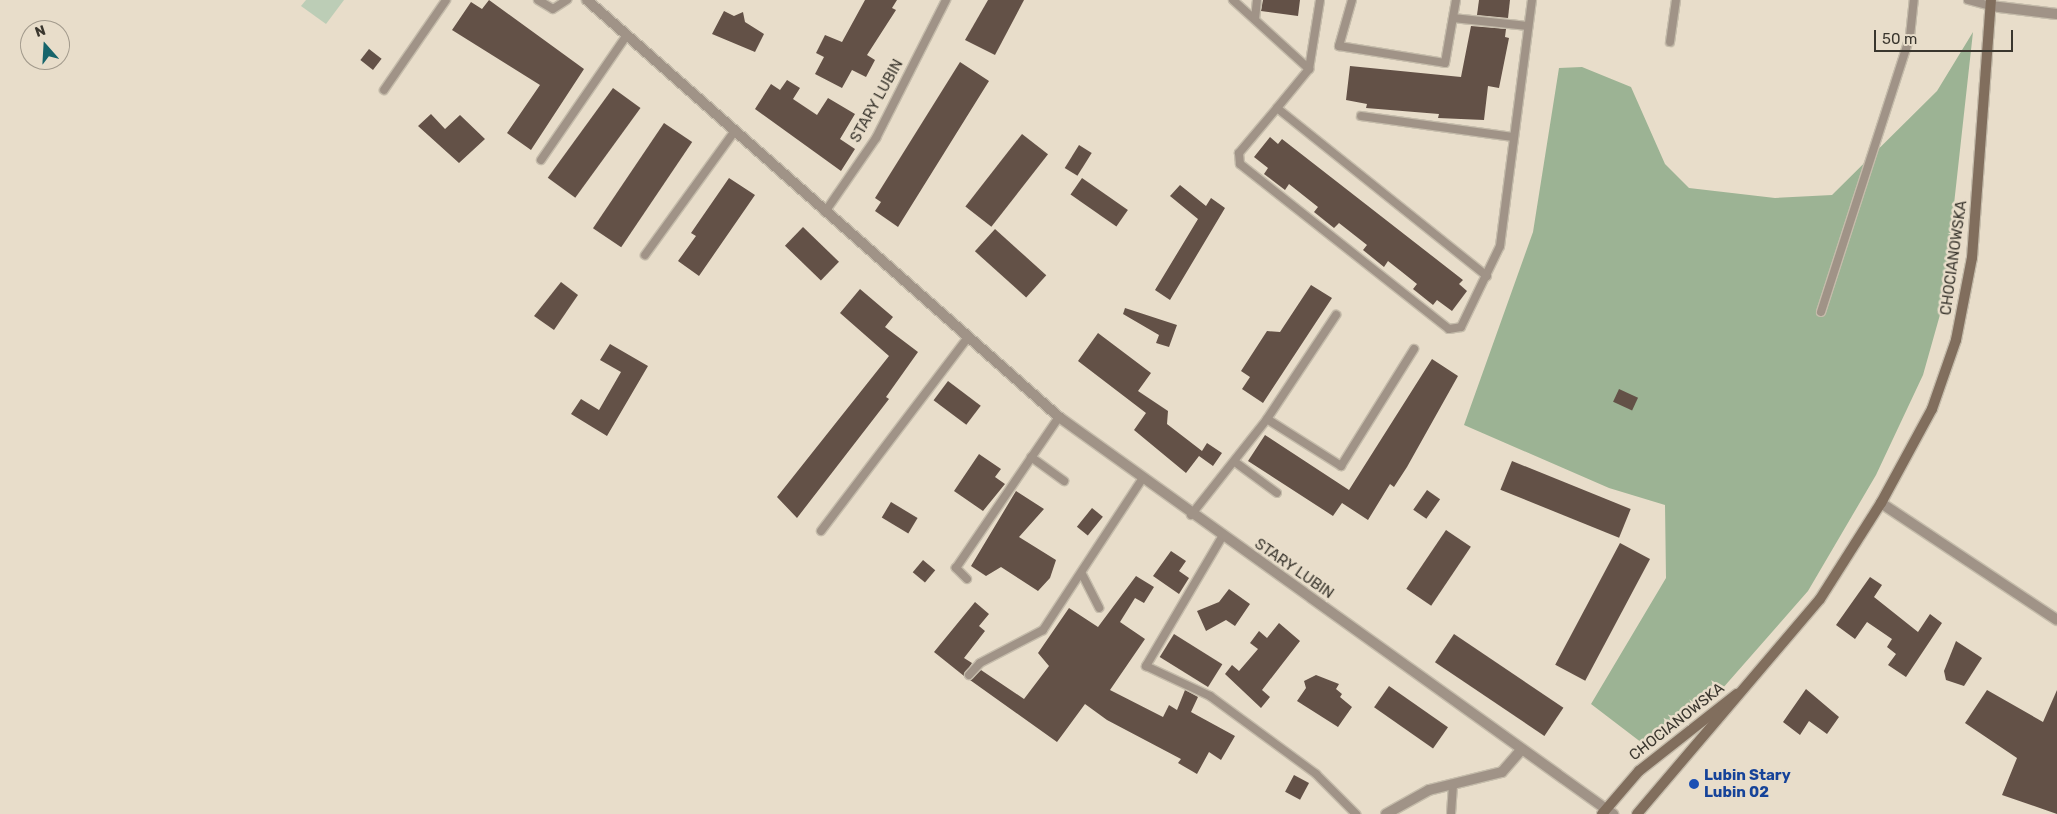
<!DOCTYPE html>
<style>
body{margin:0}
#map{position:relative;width:2057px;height:814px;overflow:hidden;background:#e8ddca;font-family:Rubik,sans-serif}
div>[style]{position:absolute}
.green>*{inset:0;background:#bccdb6}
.forest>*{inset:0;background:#9cb394}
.building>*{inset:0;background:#635147;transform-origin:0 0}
.roads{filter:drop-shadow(1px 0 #c5bcab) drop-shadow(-1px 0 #c5bcab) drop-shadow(0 1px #c5bcab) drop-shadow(0 -1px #c5bcab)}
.lane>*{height:8px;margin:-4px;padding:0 4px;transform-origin:4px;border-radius:4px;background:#a09387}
.street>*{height:10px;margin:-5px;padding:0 5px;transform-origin:5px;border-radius:5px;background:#a09387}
.secondary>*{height:10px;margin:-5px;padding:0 5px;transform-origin:5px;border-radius:5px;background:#816e5d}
.dots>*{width:14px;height:14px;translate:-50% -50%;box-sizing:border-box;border:2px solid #e8ddca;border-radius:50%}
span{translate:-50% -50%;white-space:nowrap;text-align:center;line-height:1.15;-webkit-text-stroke:5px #e8ddca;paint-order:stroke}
.street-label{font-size:15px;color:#3a362e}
.transit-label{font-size:15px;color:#164399;font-weight:700}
.left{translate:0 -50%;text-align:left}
.north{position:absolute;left:20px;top:20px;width:50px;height:50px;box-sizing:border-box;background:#e8ddca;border:1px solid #a29a8c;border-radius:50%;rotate:341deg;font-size:14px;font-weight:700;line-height:20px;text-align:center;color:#3a362e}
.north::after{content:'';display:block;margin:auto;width:18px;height:22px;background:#17656b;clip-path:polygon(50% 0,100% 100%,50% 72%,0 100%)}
.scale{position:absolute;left:1874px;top:30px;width:139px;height:22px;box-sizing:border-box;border:2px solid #3a362e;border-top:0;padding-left:6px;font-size:15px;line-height:18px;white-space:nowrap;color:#3a362e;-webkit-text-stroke:4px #e8ddca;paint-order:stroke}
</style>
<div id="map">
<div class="green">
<div style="clip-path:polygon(306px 0,344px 0,326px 24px,301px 6px)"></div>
</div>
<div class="forest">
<div style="clip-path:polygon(1973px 32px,1943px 304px,1923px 375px,1876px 475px,1808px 591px,1715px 697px,1646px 746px,1591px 704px,1666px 578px,1665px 505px,1609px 488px,1464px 425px,1533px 232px,1559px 68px,1582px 67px,1631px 87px,1665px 164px,1689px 188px,1775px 198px,1832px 195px,1937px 91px)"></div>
</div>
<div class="building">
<div style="clip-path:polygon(489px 0,584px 69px,531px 150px,507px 133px,540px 85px,452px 30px,471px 2px,482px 9px)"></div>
<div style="clip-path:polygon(865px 0,897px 0,892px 8px,896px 10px,867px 55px,875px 60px,866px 77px,852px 70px,842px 88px,815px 74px,824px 57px,816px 53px,825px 35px,842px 42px)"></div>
<div style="clip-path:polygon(988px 0,1024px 0,995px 55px,965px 40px)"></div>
<div style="clip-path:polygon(1263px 0,1300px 0,1298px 16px,1261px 11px)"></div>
<div style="clip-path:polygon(1479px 0,1510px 0,1508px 18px,1477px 15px)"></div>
<div style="clip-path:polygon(724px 11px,734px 16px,743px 12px,745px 22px,764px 34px,755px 52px,712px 34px)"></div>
<div style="clip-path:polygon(1471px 26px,1506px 29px,1505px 37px,1509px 38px,1499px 88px,1488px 86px,1484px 120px,1438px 118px,1439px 114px,1366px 108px,1367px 104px,1346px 100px,1350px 66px,1461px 77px)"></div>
<div style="left:369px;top:49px;width:16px;height:14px;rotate:38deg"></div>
<div style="clip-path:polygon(960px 62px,989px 81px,898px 227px,875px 211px,881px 202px,875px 198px)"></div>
<div style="clip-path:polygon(787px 80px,800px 88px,793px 99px,817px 115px,828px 98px,855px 114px,840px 139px,855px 149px,841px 171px,755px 109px,771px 84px,780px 90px)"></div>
<div style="left:613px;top:88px;width:34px;height:111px;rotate:36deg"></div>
<div style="clip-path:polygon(431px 114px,445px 129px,460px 115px,485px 139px,459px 163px,418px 126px)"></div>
<div style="left:664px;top:123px;width:34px;height:127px;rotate:34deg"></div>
<div style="left:1022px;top:134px;width:33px;height:92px;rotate:38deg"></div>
<div style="clip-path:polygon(1270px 137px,1278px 144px,1282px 139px,1463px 280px,1459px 284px,1467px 291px,1452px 311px,1437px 300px,1433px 305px,1413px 289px,1417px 284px,1402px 272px,1388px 261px,1384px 267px,1363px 250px,1367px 245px,1339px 223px,1334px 228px,1314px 212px,1318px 207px,1289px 184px,1285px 190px,1264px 174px,1268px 168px,1254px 157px)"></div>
<div style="left:1079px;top:145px;width:15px;height:27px;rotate:32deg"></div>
<div style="clip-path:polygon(729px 178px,755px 195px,699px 276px,678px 261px,696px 236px,691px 233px)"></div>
<div style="left:1082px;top:178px;width:56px;height:20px;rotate:35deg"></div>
<div style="clip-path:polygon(1180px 185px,1206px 206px,1211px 198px,1225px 208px,1170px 300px,1155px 290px,1198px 219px,1170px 196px)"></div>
<div style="left:803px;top:227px;width:50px;height:26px;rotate:44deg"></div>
<div style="left:995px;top:229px;width:69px;height:30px;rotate:42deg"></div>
<div style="clip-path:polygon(561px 282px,578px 295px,554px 330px,534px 316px)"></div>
<div style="clip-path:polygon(1311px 285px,1332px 298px,1263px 403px,1242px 389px,1250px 377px,1241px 371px,1267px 331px,1280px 332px)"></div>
<div style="clip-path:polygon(860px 289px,893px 317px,885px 327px,918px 352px,886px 397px,889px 399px,797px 518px,777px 497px,889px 356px,840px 313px)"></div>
<div style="clip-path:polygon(1125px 308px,1177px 325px,1169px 347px,1156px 343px,1159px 335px,1123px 314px)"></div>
<div style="clip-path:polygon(1098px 333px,1151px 373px,1138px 391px,1168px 411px,1167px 424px,1202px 451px,1207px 443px,1222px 453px,1213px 466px,1199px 456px,1186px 473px,1134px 430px,1146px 413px,1078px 361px)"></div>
<div style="clip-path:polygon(610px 344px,648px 366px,607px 436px,571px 414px,581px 399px,599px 410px,621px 372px,600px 360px)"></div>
<div style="clip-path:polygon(1432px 359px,1458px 376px,1407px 467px,1394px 487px,1390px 484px,1368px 520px,1342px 503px,1333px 516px,1248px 461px,1265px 435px,1349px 490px)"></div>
<div style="left:948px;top:381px;width:41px;height:24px;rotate:37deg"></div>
<div style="left:1619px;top:389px;width:21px;height:14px;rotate:25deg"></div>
<div style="clip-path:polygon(979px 454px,1001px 469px,995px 477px,1005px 484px,983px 511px,954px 491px)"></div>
<div style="left:1512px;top:461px;width:128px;height:31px;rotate:22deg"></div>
<div style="left:1427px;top:490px;width:16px;height:24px;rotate:35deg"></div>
<div style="clip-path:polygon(1016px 491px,1044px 509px,1019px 537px,1056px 560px,1050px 578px,1038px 591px,1001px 567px,986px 576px,971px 566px)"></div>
<div style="left:891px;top:502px;width:31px;height:18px;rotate:31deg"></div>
<div style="left:1092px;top:508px;width:14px;height:24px;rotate:39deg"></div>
<div style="left:1446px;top:530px;width:30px;height:71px;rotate:34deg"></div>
<div style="left:1620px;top:543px;width:34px;height:138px;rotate:28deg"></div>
<div style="clip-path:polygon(1171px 551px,1186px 561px,1179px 571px,1189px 578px,1179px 594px,1153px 576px)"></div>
<div style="left:923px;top:560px;width:16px;height:16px;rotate:40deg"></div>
<div style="clip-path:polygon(1136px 576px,1154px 587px,1144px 603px,1135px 598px,1120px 622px,1145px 639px,1110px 690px,1163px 717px,1169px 705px,1177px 710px,1185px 690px,1198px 697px,1191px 712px,1235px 736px,1221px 760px,1209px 752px,1197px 774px,1178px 763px,1181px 759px,1107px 720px,1085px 704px,1057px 742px,970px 680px,981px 670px,1024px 699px,1049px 666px,1038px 653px,1069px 608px,1098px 627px)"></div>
<div style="clip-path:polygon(1870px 577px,1882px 585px,1874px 597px,1918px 632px,1930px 614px,1942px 623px,1906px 677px,1888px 665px,1896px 654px,1887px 647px,1892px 639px,1867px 622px,1855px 639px,1836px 625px)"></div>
<div style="clip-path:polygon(1229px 589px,1250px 604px,1235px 626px,1226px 620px,1206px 631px,1197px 611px,1219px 602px)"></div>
<div style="clip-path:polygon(975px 602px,989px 614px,979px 626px,985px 631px,964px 658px,972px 663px,964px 676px,934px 652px)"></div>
<div style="clip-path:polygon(1279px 623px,1300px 641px,1262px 690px,1270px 697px,1261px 708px,1225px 674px,1232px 665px,1239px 671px,1258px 649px,1250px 643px,1259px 631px,1267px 638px)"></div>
<div style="left:1174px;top:634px;width:57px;height:27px;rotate:32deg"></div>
<div style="left:1454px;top:634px;width:132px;height:34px;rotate:34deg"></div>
<div style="clip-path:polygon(1956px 641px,1982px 658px,1964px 686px,1946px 680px,1944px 671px)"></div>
<div style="clip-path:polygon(1316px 675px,1339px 684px,1336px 689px,1342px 694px,1340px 697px,1352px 707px,1338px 727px,1297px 701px,1306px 688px,1304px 681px)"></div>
<div style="left:1389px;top:686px;width:72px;height:26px;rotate:35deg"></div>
<div style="clip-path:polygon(1806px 689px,1839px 717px,1827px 734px,1809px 721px,1800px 735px,1783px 722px)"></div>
<div style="clip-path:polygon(1987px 690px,2043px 722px,2057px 690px,2057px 814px,2002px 795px,2017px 758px,1965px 723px)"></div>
<div style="left:1294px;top:775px;width:17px;height:19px;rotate:28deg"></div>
</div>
<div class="roads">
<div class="lane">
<div style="left:538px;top:0;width:17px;rotate:31deg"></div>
<div style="left:553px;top:9px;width:17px;rotate:-33deg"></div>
<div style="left:1233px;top:0;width:103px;rotate:42.2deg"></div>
<div style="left:1309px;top:69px;width:70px;rotate:-80.9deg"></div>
<div style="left:1352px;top:0;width:48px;rotate:105.8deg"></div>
<div style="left:1339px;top:46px;width:107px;rotate:9.1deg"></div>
<div style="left:1445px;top:63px;width:64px;rotate:-80.1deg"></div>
<div style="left:1968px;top:0;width:24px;rotate:15deg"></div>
<div style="left:1453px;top:18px;width:75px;rotate:6.1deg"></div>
<div style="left:1255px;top:19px;width:19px;rotate:-84deg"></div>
<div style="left:1670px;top:42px;width:42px;rotate:-81.9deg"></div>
<div style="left:1309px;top:69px;width:50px;rotate:129.4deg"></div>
<div style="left:1277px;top:108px;width:269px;rotate:38.7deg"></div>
<div style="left:384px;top:90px;width:109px;rotate:-55.4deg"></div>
<div style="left:1277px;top:108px;width:59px;rotate:130.2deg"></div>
<div style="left:1239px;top:153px;width:11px;rotate:85deg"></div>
<div style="left:1240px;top:164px;width:266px;rotate:38.3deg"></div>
<div style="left:1449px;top:329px;width:12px;rotate:-9deg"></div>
<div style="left:1461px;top:327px;width:90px;rotate:-64.3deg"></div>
<div style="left:1500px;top:246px;width:248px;rotate:-82.6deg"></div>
<div style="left:1361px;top:116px;width:153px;rotate:7.9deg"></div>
<div style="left:541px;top:160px;width:152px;rotate:-55.5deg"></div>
<div style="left:825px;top:212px;width:90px;rotate:-55.4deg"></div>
<div style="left:876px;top:138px;width:155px;rotate:-63.1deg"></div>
<div style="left:645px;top:255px;width:152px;rotate:-54.1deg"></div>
<div style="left:1821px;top:312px;width:290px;rotate:-72.1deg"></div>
<div style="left:1910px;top:36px;width:36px;rotate:-84deg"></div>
<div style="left:1267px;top:419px;width:88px;rotate:32.4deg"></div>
<div style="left:1341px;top:466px;width:138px;rotate:-58deg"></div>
<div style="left:1031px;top:457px;width:41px;rotate:36deg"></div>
<div style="left:1235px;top:462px;width:52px;rotate:36.4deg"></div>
<div style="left:1191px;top:515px;width:122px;rotate:-51.6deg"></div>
<div style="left:1267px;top:419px;width:125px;rotate:-56.4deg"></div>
<div style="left:821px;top:531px;width:241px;rotate:-52.8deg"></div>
<div style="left:1222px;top:537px;width:150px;rotate:120.5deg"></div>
<div style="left:1146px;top:666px;width:71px;rotate:25.1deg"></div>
<div style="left:1210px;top:696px;width:132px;rotate:36.3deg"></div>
<div style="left:1316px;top:774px;width:57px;rotate:45deg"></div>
<div style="left:1082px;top:574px;width:38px;rotate:63deg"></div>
<div style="left:967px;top:579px;width:16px;rotate:-135deg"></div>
<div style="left:956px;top:568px;width:183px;rotate:-55.7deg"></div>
<div style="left:969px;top:675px;width:16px;rotate:-47deg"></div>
<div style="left:980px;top:663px;width:71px;rotate:-27.6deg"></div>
<div style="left:1043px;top:630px;width:181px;rotate:-56.7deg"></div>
<div style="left:1451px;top:814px;width:30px;rotate:-86deg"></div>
</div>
<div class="street">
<div style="left:587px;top:0;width:630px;rotate:41.46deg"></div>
<div style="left:1059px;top:417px;width:682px;rotate:35.63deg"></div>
<div style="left:1991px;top:6px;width:66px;rotate:6.9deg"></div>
<div style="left:1881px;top:503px;width:211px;rotate:33.6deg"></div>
<div style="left:1386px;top:814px;width:49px;rotate:-29.2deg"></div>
<div style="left:1429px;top:790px;width:75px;rotate:-13.9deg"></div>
<div style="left:1502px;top:772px;width:29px;rotate:-49deg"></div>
</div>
<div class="secondary">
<div style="left:1602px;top:814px;width:57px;rotate:-49.3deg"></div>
<div style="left:1639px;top:771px;width:125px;rotate:-38.2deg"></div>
<div style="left:1637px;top:814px;width:282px;rotate:-49.6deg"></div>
<div style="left:1820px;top:599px;width:114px;rotate:-57.6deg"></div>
<div style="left:1881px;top:503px;width:107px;rotate:-61.5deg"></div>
<div style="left:1932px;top:409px;width:73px;rotate:-70.8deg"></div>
<div style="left:1956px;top:340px;width:84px;rotate:-79deg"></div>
<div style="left:1972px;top:258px;width:259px;rotate:-85.8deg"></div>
</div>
</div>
<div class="dots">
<div style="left:1694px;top:784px;background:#1a4fb4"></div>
</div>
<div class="street-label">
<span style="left:877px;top:101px;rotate:-61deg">STARY LUBIN</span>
<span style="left:1954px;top:258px;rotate:-82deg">CHOCIANOWSKA</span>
<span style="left:1294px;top:569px;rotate:35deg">STARY LUBIN</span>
<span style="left:1677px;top:722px;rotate:-38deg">CHOCIANOWSKA</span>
</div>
<div class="transit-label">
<span class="left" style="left:1704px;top:784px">Lubin Stary<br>Lubin 02</span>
</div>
<div class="north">N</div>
<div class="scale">50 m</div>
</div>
